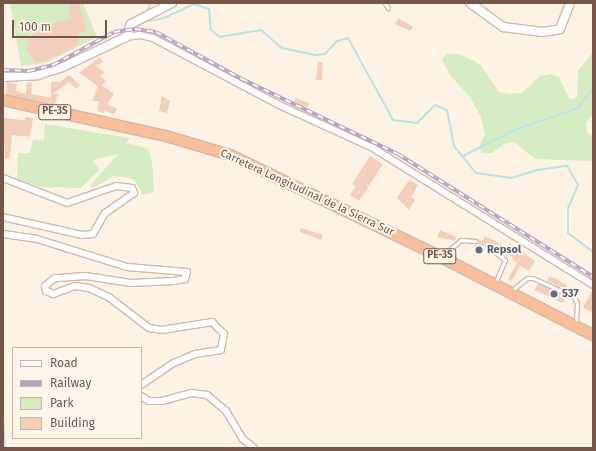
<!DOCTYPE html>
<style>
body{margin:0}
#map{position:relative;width:596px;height:451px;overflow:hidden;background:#fdf2e4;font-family:"Fira Sans",sans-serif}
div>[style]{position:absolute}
.green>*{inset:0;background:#d5ebc2}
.stream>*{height:2px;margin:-1px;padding:0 1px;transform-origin:1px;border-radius:1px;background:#b8e3e7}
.building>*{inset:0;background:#f3cebb;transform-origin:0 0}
.roads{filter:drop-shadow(1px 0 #d0baad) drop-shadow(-1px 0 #d0baad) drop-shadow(0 1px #d0baad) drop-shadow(0 -1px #d0baad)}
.service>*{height:3px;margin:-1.5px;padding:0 1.5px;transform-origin:1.5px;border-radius:1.5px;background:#fff}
.minor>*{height:6px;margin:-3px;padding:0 3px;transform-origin:3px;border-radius:3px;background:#fff}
.tertiary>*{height:8px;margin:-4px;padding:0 4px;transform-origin:4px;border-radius:4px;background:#fff}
.trunk>*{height:10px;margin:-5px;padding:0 5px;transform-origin:5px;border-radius:5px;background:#fabf9a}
.rail>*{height:3.5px;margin-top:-1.75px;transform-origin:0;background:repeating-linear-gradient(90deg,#fff6eb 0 6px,#b4a2c7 0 12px);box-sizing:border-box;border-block:1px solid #b4a2c7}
.dots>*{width:11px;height:11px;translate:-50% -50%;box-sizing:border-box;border:2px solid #fff6eb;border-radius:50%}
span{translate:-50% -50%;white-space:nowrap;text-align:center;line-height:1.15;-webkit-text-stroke:4px #fff6eb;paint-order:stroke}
.shield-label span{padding:1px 3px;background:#fff6eb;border:1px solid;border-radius:3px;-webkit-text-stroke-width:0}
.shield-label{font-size:10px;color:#765649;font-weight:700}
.street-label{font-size:11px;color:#765649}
.service-label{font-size:11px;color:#4e5e75;font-weight:700}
.left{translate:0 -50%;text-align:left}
.frame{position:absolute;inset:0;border:4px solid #765649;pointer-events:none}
.legend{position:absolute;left:12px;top:347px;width:130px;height:92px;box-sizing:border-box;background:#fff6eb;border:1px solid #c8b6aa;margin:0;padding:5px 7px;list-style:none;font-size:12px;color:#765649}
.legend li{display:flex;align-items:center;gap:8px;height:20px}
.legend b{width:20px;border:1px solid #c8b6aa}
.scale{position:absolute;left:12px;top:20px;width:95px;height:18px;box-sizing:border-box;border:2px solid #765649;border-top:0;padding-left:5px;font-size:12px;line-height:14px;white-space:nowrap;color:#765649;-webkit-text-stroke:3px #fff6eb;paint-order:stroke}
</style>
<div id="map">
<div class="green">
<div style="clip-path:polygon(10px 3px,83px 3px,97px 37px,46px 63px,21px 66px)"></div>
<div style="clip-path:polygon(593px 52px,593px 114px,586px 123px,587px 132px,593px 137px,593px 161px,535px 159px,514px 142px,504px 144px,492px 153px,482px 153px,479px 147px,485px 135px,481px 117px,470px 97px,449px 74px,442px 59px,446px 54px,459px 54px,480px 64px,499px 92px,510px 94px,522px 93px,540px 76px,551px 74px,559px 77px,570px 100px,577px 97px,578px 71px)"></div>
<div style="clip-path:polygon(45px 124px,130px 138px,126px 143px,147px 148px,152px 161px,154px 192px,143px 195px,135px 181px,127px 177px,114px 176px,93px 188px,90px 186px,118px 154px,93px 160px,99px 170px,81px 188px,40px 187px,17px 179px,18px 153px,30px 153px,33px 139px,44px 141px)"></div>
</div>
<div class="stream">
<div style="left:148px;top:12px;width:9px;rotate:-77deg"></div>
<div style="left:147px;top:18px;width:4px;rotate:56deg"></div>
<div style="left:149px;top:21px;width:15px;rotate:-11deg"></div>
<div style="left:164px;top:18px;width:33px;rotate:-25deg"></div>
<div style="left:194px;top:4px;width:16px;rotate:18deg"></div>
<div style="left:209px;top:9px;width:21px;rotate:85deg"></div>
<div style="left:211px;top:30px;width:11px;rotate:38deg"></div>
<div style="left:220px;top:37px;width:42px;rotate:-9.7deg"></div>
<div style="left:261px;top:30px;width:28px;rotate:41deg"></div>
<div style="left:282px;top:48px;width:35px;rotate:12deg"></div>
<div style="left:316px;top:55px;width:9px;rotate:-6deg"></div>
<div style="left:325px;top:54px;width:18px;rotate:-47deg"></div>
<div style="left:337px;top:41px;width:11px;rotate:-15deg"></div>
<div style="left:348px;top:38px;width:94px;rotate:61.2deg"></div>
<div style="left:393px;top:120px;width:24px;rotate:7deg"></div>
<div style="left:417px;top:123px;width:25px;rotate:-45deg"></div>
<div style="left:435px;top:105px;width:13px;rotate:23deg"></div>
<div style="left:447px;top:110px;width:37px;rotate:79deg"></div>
<div style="left:454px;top:146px;width:35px;rotate:51deg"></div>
<div style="left:476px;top:173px;width:35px;rotate:8deg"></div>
<div style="left:511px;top:178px;width:27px;rotate:-17deg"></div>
<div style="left:537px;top:170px;width:30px;rotate:-8deg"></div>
<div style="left:567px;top:166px;width:22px;rotate:60deg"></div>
<div style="left:578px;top:185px;width:25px;rotate:113deg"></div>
<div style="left:568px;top:208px;width:25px;rotate:90deg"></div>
<div style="left:568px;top:233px;width:31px;rotate:37deg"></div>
<div style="left:463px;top:156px;width:57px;rotate:-27deg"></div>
<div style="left:514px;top:130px;width:68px;rotate:-19deg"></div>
<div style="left:578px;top:108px;width:25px;rotate:-53deg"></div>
<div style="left:3px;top:419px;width:29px;rotate:86deg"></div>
</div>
<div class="building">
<div style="clip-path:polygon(72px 3px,79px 3px,87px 31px,79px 33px,78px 44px,73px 48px,43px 62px,35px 62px,27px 49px,29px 37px,57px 22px,72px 18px,68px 13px)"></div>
<div style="clip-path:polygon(398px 18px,413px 27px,410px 31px,395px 24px)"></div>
<div style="clip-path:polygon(100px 57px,103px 62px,96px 66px,104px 72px,101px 76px,106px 81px,102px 85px,114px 94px,107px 104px,117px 109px,114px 115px,105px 110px,104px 113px,97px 111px,99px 101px,92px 101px,98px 86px,79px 73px)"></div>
<div style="clip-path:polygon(318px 62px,323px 62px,322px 80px,316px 80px)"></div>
<div style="clip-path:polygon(69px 75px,80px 85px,76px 89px,69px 82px,53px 94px,58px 94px,55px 105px,6px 94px,7px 82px,17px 84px,16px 91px,26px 94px,27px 82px,32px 83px,31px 94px,51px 98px,51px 82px,60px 82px)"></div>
<div style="clip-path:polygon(162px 96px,170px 101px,167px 113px,159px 111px)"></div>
<div style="clip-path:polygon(296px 98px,309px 103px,307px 108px,294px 102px)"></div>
<div style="clip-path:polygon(26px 117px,33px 118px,30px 137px,12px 135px,10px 158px,5px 158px,3px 118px,25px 120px)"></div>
<div style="clip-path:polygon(370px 156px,383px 164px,359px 201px,350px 195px,356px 186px,352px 184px)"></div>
<div style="clip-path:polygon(409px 180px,418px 185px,411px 197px,415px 200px,409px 210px,397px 198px)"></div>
<div style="clip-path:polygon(301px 228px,323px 235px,321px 240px,300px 232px)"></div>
<div style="clip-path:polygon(440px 230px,456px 237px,455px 241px,437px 237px)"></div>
<div style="clip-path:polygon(485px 236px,507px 247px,510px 243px,535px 261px,529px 271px,520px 266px,512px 281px,508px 279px,517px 263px,512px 260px,513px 257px,488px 243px,484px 244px,484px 252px,473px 247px,479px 240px,482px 242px)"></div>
<div style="clip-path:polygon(550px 276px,567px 285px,565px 289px,547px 281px)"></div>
<div style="left:538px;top:283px;width:31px;height:8px;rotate:25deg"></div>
<div style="clip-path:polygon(593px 289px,593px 313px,583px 307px)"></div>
</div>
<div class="roads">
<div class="service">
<div style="left:385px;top:3px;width:6px;rotate:59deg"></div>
<div style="left:487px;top:246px;width:23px;rotate:38deg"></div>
<div style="left:505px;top:260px;width:25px;rotate:113deg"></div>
<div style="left:442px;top:256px;width:25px;rotate:-40deg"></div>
<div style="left:461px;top:240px;width:15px;rotate:4deg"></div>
<div style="left:511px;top:291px;width:21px;rotate:-39deg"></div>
<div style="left:527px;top:278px;width:6px"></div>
<div style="left:533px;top:278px;width:45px;rotate:24.9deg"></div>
<div style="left:574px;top:297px;width:7px;rotate:63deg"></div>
<div style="left:577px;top:303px;width:20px;rotate:93deg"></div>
</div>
<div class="minor">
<div style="left:126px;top:37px;width:14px;rotate:-8deg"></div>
<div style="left:140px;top:35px;width:13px;rotate:13deg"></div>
<div style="left:153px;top:38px;width:140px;rotate:28deg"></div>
<div style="left:277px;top:104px;width:106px;rotate:24.6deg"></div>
<div style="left:373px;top:148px;width:259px;rotate:31.9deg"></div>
<div style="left:3px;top:178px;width:69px;rotate:21.3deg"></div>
<div style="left:67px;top:203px;width:52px;rotate:-19.1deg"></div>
<div style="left:116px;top:186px;width:16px;rotate:7deg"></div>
<div style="left:132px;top:188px;width:5px;rotate:68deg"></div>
<div style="left:134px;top:193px;width:35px;rotate:145deg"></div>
<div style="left:105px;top:213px;width:24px;rotate:120deg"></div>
<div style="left:93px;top:234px;width:11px;rotate:175deg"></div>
<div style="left:82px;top:235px;width:81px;rotate:-167.2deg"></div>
<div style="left:3px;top:234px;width:34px;rotate:8deg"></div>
<div style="left:37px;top:239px;width:94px;rotate:17.3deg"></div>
<div style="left:127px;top:267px;width:60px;rotate:4.8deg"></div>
<div style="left:187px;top:272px;width:7px;rotate:106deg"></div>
<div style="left:185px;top:279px;width:11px;rotate:170deg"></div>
<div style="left:174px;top:281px;width:43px;rotate:177.3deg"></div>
<div style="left:131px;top:283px;width:46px;rotate:-171.2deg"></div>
<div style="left:86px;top:276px;width:31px;rotate:176deg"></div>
<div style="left:55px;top:278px;width:13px;rotate:141deg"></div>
<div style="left:45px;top:286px;width:5px;rotate:79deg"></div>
<div style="left:46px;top:291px;width:8px;rotate:23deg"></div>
<div style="left:53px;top:294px;width:23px;rotate:-20deg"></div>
<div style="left:75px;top:286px;width:14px;rotate:8deg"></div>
<div style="left:89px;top:288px;width:23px;rotate:25deg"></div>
<div style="left:110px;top:298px;width:49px;rotate:37.6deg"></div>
<div style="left:149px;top:328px;width:13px;rotate:9deg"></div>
<div style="left:162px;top:330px;width:51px;rotate:-9.1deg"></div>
<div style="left:212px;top:322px;width:17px;rotate:45deg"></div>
<div style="left:224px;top:334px;width:16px;rotate:101deg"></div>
<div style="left:221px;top:350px;width:26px;rotate:171deg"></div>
<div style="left:195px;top:354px;width:25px;rotate:157deg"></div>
<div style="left:172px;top:364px;width:37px;rotate:146deg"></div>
<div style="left:141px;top:396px;width:9px;rotate:32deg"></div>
<div style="left:149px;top:401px;width:13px"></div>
<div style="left:162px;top:401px;width:31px;rotate:-15deg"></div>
<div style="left:192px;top:393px;width:15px;rotate:8deg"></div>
<div style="left:207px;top:395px;width:25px;rotate:40deg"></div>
<div style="left:226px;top:411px;width:33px;rotate:59deg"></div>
<div style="left:243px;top:439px;width:14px;rotate:39deg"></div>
</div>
<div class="tertiary">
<div style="left:470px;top:3px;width:41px;rotate:36deg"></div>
<div style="left:503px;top:27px;width:39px;rotate:7deg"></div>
<div style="left:542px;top:32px;width:18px;rotate:-9deg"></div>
<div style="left:560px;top:29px;width:28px;rotate:-69deg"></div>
<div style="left:3px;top:77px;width:35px;rotate:-3deg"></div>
<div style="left:38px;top:75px;width:26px;rotate:-18deg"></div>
<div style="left:63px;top:67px;width:70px;rotate:-25.5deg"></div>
<div style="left:126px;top:37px;width:14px;rotate:-69deg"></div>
<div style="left:131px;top:24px;width:46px;rotate:-27.1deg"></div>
</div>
<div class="trunk">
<div style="left:3px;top:100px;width:167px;rotate:12.5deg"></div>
<div style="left:166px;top:136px;width:67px;rotate:16.5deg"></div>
<div style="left:230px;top:155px;width:234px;rotate:25.8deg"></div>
<div style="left:441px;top:257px;width:171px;rotate:27.2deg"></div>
</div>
</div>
<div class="rail">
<div style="left:3px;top:70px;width:26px;rotate:2deg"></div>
<div style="left:29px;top:71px;width:25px;rotate:-14deg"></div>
<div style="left:53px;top:65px;width:69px;rotate:-28.4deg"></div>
<div style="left:114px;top:32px;width:21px;rotate:-8deg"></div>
<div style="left:135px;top:29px;width:21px;rotate:8deg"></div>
<div style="left:156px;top:32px;width:98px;rotate:28.7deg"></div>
<div style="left:242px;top:79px;width:173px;rotate:25.7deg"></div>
<div style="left:398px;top:154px;width:231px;rotate:32.2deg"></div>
</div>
<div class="dots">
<div style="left:479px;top:250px;background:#5c6f8a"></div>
<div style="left:554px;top:294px;background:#5c6f8a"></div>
</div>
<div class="shield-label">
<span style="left:55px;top:112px">PE-3S</span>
<span style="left:440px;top:256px">PE-3S</span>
</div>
<div class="street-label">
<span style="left:307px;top:193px;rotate:25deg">Carretera Longitudinal de la Sierra Sur</span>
</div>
<div class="service-label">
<span class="left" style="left:487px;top:250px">Repsol</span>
<span class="left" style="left:562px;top:294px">537</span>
</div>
<div class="frame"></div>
<ul class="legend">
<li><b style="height:5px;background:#fff"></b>Road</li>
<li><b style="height:5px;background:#b4a2c7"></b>Railway</li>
<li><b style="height:11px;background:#d5ebc2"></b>Park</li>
<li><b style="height:11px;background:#f3cebb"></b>Building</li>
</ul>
<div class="scale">100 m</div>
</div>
